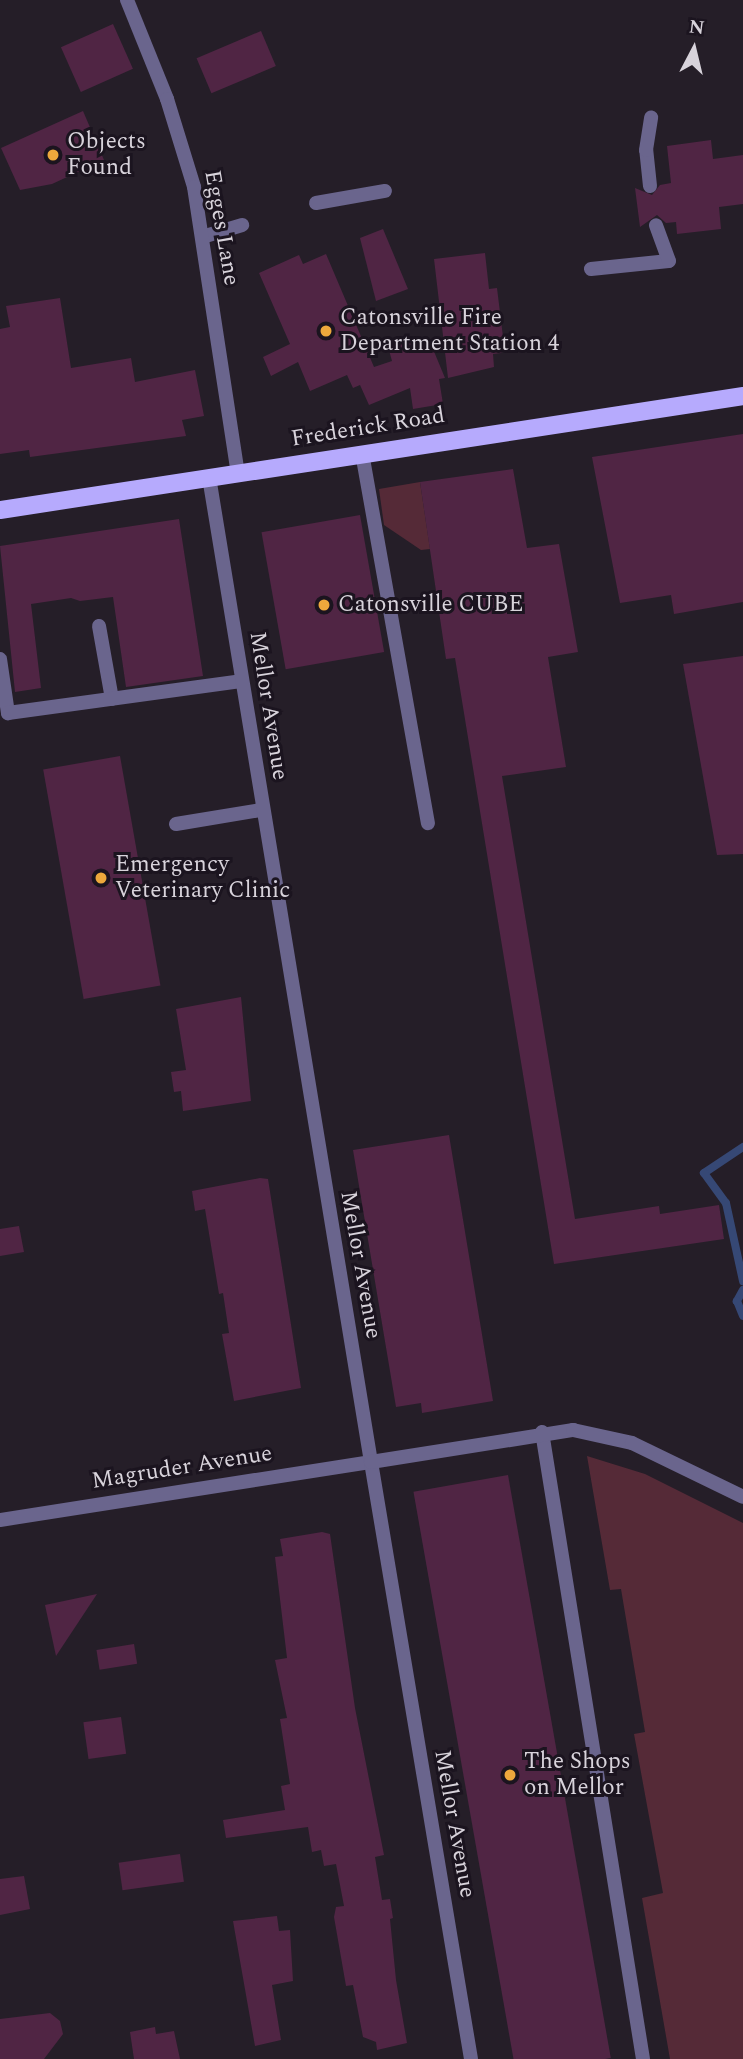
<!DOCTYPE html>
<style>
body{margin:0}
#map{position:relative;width:743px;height:2059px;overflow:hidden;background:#251e28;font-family:Spectral,serif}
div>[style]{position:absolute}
.green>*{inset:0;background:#552a37}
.stream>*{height:8px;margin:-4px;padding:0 4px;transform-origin:4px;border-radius:4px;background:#364875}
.building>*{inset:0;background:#502544;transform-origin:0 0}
.service>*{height:14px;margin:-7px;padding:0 7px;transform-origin:7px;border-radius:7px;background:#6a658d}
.minor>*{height:14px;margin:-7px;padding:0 7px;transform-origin:7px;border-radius:7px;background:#6a658d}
.tertiary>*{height:14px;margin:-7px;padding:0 7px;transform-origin:7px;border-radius:7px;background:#6a658d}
.primary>*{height:18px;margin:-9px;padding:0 9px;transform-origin:9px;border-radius:9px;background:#b6aafd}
.dots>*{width:19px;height:19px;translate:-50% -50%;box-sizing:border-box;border:4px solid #1b141f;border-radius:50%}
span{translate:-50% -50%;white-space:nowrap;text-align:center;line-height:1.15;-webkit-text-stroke:6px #1b141f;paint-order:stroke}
.poi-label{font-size:23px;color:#d8d3db}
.left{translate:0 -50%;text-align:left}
.street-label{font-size:23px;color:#d8d3db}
.north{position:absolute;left:659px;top:14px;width:70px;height:70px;-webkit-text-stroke:5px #1b141f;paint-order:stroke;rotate:7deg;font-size:19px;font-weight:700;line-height:28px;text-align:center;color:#d8d3db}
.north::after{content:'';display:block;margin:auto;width:24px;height:32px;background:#d8d3db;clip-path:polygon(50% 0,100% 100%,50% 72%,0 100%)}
</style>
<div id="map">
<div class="green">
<div style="clip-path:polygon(420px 482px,430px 549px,421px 550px,384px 525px,379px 489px)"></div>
<div style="clip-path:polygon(587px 1456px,645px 1474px,743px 1523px,743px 2059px,670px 2059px,642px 1898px,663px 1893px,634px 1734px,645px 1732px,621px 1589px,610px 1590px)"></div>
</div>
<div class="stream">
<div style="left:743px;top:1147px;width:47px;rotate:146.3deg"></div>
<div style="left:704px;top:1173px;width:37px;rotate:54deg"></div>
<div style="left:726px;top:1203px;width:80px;rotate:77.7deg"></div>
<div style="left:743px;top:1290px;width:13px;rotate:119deg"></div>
<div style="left:737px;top:1301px;width:16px;rotate:68deg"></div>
</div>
<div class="building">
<div style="left:113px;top:24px;width:49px;height:57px;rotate:66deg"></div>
<div style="left:261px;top:31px;width:38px;height:70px;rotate:67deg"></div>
<div style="clip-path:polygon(83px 111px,104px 160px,52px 184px,20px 190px,1px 148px)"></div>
<div style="clip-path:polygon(711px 140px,713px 159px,743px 155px,743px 204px,719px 207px,721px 229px,677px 234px,676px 222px,666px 223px,657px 215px,640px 227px,635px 188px,652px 195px,660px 185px,671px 183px,667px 146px)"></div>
<div style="clip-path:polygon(383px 229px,408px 289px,376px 301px,360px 238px)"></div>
<div style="clip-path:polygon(485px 253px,489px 289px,497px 288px,504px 345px,501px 353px,493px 354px,494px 367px,448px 378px,434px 259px)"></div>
<div style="clip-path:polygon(326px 254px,374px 367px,392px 361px,387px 343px,428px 337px,445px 378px,439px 379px,443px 404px,413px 409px,410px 388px,369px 405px,360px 385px,353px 388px,347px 375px,310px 391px,298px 362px,271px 376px,263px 357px,290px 344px,259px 273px,299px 255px,303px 264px)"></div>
<div style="clip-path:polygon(60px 298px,71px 368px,131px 358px,135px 382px,195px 370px,204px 416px,182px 420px,186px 436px,30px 457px,29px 450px,0 454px,0 329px,10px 327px,6px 306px)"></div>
<div style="clip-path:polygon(743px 434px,743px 602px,674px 614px,671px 595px,620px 603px,592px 457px)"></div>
<div style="clip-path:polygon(513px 469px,527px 548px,559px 544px,578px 652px,548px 657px,566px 767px,502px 776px,575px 1219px,659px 1206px,660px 1214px,719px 1205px,724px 1239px,554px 1264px,455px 658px,446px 659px,420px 482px)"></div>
<div style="left:360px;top:515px;width:139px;height:100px;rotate:80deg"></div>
<div style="clip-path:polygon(179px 519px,203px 676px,126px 687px,113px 597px,80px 601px,71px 598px,31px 604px,41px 688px,15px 692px,0 546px)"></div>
<div style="clip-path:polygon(743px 656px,743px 854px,717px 855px,683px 664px)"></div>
<div style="left:120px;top:756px;width:233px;height:78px;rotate:80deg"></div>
<div style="clip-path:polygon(241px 997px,251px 1101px,183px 1111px,181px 1091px,174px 1092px,171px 1072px,186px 1070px,176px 1009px)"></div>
<div style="clip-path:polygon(449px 1135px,493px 1401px,422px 1413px,421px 1403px,396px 1407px,353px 1150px)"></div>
<div style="clip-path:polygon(260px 1178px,268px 1179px,301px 1388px,234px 1401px,222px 1334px,229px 1333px,223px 1293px,219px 1294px,205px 1209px,195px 1211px,192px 1191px)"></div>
<div style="clip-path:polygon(19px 1226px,24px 1252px,0 1256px,0 1229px)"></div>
<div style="left:508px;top:1475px;width:592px;height:96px;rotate:80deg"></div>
<div style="clip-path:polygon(322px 1532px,330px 1534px,355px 1708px,384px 1855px,375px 1857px,382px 1900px,390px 1899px,393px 1918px,390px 1919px,396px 1980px,407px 2043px,377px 2050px,376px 2042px,363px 2037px,353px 1985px,346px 1986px,334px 1917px,336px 1907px,344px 1906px,336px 1864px,324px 1866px,321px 1850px,312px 1852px,308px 1827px,226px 1838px,223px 1820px,285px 1810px,281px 1786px,290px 1784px,280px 1719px,287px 1718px,275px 1660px,287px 1658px,275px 1557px,283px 1556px,280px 1539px)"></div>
<div style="clip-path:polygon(97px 1594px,56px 1656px,45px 1605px)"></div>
<div style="left:134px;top:1644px;width:20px;height:38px;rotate:81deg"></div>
<div style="left:121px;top:1717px;width:37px;height:38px;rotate:82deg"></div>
<div style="left:180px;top:1854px;width:28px;height:62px;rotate:82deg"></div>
<div style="clip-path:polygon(24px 1876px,30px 1909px,0 1915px,0 1879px)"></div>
<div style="clip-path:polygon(277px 1916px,279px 1931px,290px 1930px,293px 1981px,272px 1985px,281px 2040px,255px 2046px,233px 1921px)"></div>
<div style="clip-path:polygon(50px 2013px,60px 2021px,63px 2034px,44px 2059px,0 2059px,0 2019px)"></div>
<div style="clip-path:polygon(155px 2027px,156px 2034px,174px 2031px,180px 2059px,134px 2059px,130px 2032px)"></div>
</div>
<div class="service">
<div style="left:650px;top:186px;width:36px;rotate:-96deg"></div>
<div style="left:646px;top:150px;width:33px;rotate:-81deg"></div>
<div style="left:316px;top:203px;width:70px;rotate:-9.9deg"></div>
<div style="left:202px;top:237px;width:42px;rotate:-16.7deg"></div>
<div style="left:591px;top:269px;width:78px;rotate:-5.9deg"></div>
<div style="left:669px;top:261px;width:38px;rotate:-110deg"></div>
<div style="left:362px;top:453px;width:376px;rotate:79.9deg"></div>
<div style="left:99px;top:626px;width:74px;rotate:79.9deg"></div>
<div style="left:0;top:659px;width:55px;rotate:81.6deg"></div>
<div style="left:8px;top:713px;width:235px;rotate:-7.8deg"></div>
<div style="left:176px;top:824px;width:86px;rotate:-9.4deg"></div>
<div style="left:542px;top:1432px;width:635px;rotate:80.85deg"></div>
</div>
<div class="minor">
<div style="left:127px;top:0;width:107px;rotate:68deg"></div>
<div style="left:167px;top:99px;width:92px;rotate:72.9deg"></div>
<div style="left:194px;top:187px;width:289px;rotate:81.3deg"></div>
<div style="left:0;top:1520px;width:376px;rotate:-8.9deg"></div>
<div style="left:371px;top:1462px;width:605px;rotate:80.49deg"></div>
</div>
<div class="tertiary">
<div style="left:209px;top:477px;width:998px;rotate:80.66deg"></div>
<div style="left:371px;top:1462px;width:205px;rotate:-9deg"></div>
<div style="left:573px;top:1430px;width:60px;rotate:12.4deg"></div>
<div style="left:632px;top:1443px;width:123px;rotate:25.9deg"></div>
</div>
<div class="primary">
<div style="left:0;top:510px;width:752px;rotate:-8.72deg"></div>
</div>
<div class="dots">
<div style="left:53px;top:155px;background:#eda83c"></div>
<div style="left:326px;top:331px;background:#eda83c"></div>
<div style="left:324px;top:605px;background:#eda83c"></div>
<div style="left:101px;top:878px;background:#eda83c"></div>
<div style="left:510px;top:1775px;background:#eda83c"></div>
</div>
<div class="poi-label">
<span class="left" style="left:67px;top:155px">Objects<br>Found</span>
<span class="left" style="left:340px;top:331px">Catonsville Fire<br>Department Station 4</span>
<span class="left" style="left:338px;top:605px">Catonsville CUBE</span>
<span class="left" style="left:115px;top:878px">Emergency<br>Veterinary Clinic</span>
<span class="left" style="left:524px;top:1775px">The Shops<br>on Mellor</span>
</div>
<div class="street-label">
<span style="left:221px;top:228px;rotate:80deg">Egges Lane</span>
<span style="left:368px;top:428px;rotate:-9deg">Frederick Road</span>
<span style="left:268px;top:706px;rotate:81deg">Mellor Avenue</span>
<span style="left:360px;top:1265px;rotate:80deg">Mellor Avenue</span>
<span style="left:182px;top:1468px;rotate:-9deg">Magruder Avenue</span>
<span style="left:454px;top:1824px;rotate:80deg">Mellor Avenue</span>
</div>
<div class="north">N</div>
</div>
